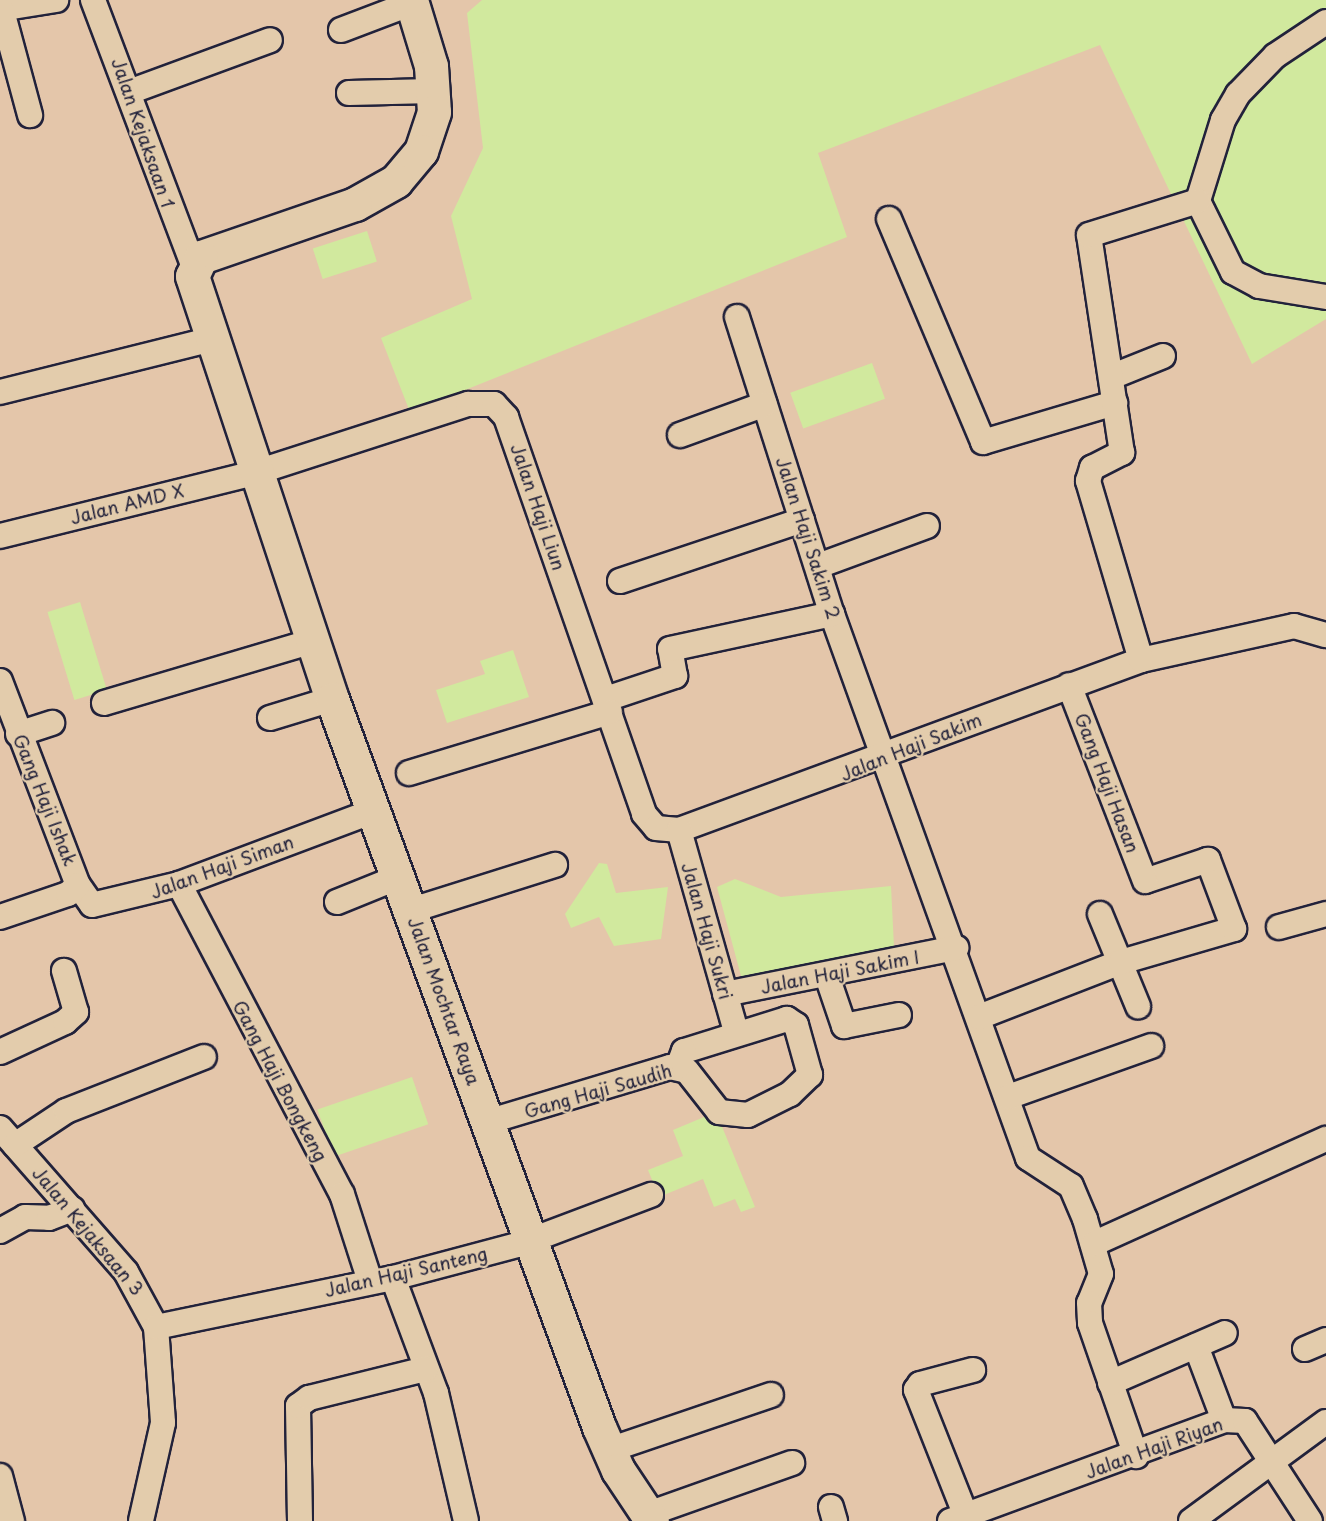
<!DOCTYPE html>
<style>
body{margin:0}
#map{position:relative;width:1326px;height:1521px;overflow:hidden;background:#e4c6aa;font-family:"Playpen Sans",sans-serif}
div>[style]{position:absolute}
.green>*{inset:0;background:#d1e99e;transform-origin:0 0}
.roads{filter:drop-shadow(2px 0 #22223b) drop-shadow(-2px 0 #22223b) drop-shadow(0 2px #22223b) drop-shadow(0 -2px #22223b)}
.street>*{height:24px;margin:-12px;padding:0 12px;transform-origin:12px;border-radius:12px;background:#e3ccac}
.secondary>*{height:33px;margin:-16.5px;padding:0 16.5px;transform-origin:16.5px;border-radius:16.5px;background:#e3ccac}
span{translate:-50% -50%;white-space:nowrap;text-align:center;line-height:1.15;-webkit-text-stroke:4.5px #e3ccac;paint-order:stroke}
.street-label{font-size:18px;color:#22223b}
</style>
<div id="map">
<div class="green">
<div style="clip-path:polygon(482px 0,1326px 0,1326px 319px,1252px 364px,1100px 45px,818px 153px,847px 237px,410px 412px,381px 338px,472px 299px,451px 216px,483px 148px,467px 13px)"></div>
<div style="left:367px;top:231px;width:32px;height:57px;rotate:72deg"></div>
<div style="left:872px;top:363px;width:38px;height:87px;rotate:70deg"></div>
<div style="left:80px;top:602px;width:92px;height:34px;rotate:73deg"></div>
<div style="clip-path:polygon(513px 650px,529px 697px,447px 723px,436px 690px,485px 674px,480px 661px)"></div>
<div style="clip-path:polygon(599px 863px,607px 864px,616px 893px,668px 887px,661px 939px,614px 946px,599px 917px,571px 928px,565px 914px)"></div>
<div style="clip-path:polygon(735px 879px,781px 897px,891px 886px,895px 967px,744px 987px,717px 887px)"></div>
<div style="left:412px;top:1077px;width:50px;height:100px;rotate:71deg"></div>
<div style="clip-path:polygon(716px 1112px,755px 1207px,741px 1212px,735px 1199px,714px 1207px,703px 1179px,659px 1197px,648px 1170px,683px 1156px,673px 1130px)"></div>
</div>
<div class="roads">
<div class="street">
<div style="left:93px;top:0;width:283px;rotate:69.3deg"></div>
<div style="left:0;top:9px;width:57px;rotate:-9.1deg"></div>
<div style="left:2px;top:11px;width:108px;rotate:74.9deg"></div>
<div style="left:1326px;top:22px;width:61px;rotate:146.3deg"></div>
<div style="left:1275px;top:56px;width:53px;rotate:134.2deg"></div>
<div style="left:1238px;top:94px;width:30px;rotate:120deg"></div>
<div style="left:1223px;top:120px;width:85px;rotate:107.2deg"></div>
<div style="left:1198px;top:201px;width:79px;rotate:63.8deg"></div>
<div style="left:1233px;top:272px;width:30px;rotate:28deg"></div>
<div style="left:1259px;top:286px;width:68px;rotate:9.3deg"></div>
<div style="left:341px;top:30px;width:76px;rotate:-20.8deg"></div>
<div style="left:129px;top:92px;width:150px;rotate:-20.2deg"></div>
<div style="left:349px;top:93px;width:84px;rotate:-1.4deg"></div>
<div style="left:889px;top:219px;width:242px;rotate:67.1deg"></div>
<div style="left:983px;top:442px;width:138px;rotate:-16.5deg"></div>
<div style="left:737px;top:317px;width:312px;rotate:72.3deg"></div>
<div style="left:832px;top:614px;width:578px;rotate:70.19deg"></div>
<div style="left:1028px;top:1158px;width:51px;rotate:33.1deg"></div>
<div style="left:1071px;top:1186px;width:36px;rotate:67deg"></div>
<div style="left:1085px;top:1219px;width:57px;rotate:73.8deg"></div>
<div style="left:1101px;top:1274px;width:31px;rotate:112deg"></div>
<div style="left:1089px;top:1303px;width:20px;rotate:87deg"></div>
<div style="left:1090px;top:1323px;width:141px;rotate:70.9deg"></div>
<div style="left:1111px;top:377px;width:56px;rotate:-22deg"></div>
<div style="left:0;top:392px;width:219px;rotate:-14deg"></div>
<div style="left:680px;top:435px;width:90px;rotate:-20deg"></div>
<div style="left:0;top:536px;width:262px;rotate:-13.9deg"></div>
<div style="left:254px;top:473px;width:225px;rotate:-17.9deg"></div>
<div style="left:468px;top:404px;width:26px"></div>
<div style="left:494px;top:404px;width:18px;rotate:47deg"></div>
<div style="left:506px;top:417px;width:420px;rotate:70.8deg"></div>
<div style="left:644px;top:814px;width:18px;rotate:49deg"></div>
<div style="left:656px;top:828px;width:23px;rotate:5deg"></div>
<div style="left:679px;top:830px;width:492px;rotate:-20.2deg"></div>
<div style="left:1141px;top:660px;width:157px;rotate:-12.5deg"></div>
<div style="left:1294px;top:626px;width:33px;rotate:16deg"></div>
<div style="left:818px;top:566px;width:116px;rotate:-20.2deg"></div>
<div style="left:620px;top:581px;width:192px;rotate:-18.5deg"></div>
<div style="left:1141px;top:660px;width:187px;rotate:-106.5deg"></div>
<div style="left:1088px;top:481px;width:14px;rotate:-73deg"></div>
<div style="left:1092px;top:468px;width:34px;rotate:-27deg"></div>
<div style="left:1122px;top:453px;width:220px;rotate:-98.6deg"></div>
<div style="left:1089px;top:235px;width:114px;rotate:-17.3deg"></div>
<div style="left:0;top:681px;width:218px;rotate:69.1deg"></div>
<div style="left:78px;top:885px;width:24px;rotate:55deg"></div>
<div style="left:92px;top:905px;width:89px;rotate:-13.6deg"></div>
<div style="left:179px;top:884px;width:207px;rotate:-20.6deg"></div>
<div style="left:606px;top:699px;width:73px;rotate:-18.4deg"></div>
<div style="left:675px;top:676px;width:27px;rotate:-100deg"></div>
<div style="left:670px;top:649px;width:166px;rotate:-12.2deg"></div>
<div style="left:104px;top:703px;width:218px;rotate:-16.5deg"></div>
<div style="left:270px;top:718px;width:65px;rotate:-17deg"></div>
<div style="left:18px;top:734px;width:36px;rotate:-18deg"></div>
<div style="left:409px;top:773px;width:210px;rotate:-16.9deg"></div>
<div style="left:679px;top:830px;width:209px;rotate:74.2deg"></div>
<div style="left:179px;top:884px;width:350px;rotate:62.3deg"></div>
<div style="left:342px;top:1194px;width:91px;rotate:72.2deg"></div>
<div style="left:337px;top:902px;width:67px;rotate:-22deg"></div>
<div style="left:412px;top:910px;width:150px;rotate:-17.5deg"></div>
<div style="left:1100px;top:914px;width:100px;rotate:67.6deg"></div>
<div style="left:0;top:917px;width:72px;rotate:-18.7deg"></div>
<div style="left:68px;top:894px;width:13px;rotate:-42deg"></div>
<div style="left:1279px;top:927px;width:49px;rotate:-15.5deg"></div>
<div style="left:827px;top:976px;width:53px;rotate:71.2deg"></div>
<div style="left:844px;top:1026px;width:56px;rotate:-11.3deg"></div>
<div style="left:725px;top:994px;width:236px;rotate:-11.3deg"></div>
<div style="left:979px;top:1017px;width:152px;rotate:-21.2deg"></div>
<div style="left:1121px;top:962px;width:118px;rotate:-16.3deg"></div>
<div style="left:1234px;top:929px;width:74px;rotate:-110.6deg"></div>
<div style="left:1208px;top:860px;width:66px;rotate:161.6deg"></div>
<div style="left:1145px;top:881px;width:210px;rotate:-111.2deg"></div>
<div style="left:0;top:1052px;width:72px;rotate:-24.8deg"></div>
<div style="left:65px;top:1022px;width:15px;rotate:-42deg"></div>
<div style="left:76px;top:1012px;width:43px;rotate:-106.3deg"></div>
<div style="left:1008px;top:1097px;width:152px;rotate:-19.6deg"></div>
<div style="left:487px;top:1122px;width:191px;rotate:-16.7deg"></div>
<div style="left:670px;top:1067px;width:17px;rotate:13deg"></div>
<div style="left:687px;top:1071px;width:52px;rotate:52deg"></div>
<div style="left:719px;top:1112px;width:29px;rotate:6deg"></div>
<div style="left:748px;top:1115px;width:47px;rotate:-26.6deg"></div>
<div style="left:790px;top:1094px;width:28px;rotate:-44deg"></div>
<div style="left:810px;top:1075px;width:52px;rotate:-105.6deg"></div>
<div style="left:796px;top:1025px;width:11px;rotate:-146deg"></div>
<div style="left:787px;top:1019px;width:108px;rotate:162.7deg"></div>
<div style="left:684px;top:1051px;width:17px;rotate:111deg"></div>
<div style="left:0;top:1128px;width:191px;rotate:48.8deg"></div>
<div style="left:126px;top:1272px;width:63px;rotate:61.4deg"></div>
<div style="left:156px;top:1327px;width:96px;rotate:85.8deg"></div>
<div style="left:163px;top:1423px;width:100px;rotate:102.7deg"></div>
<div style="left:15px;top:1145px;width:61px;rotate:-33.7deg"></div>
<div style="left:66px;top:1111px;width:148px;rotate:-21.4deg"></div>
<div style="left:0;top:1231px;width:29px;rotate:-29deg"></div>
<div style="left:25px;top:1217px;width:24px;rotate:2deg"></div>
<div style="left:49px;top:1218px;width:25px;rotate:-21deg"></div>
<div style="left:1093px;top:1244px;width:256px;rotate:-24.3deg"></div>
<div style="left:393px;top:1278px;width:123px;rotate:69.5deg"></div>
<div style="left:436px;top:1393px;width:131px;rotate:76.8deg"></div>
<div style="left:156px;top:1327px;width:242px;rotate:-11.7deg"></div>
<div style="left:393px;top:1278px;width:132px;rotate:-14.9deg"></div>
<div style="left:521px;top:1244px;width:139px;rotate:-20.7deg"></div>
<div style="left:1196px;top:1346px;width:79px;rotate:69.3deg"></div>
<div style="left:1305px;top:1349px;width:23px;rotate:-23deg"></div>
<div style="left:1110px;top:1383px;width:125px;rotate:-23.5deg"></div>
<div style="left:609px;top:1450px;width:171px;rotate:-18.8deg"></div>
<div style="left:0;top:1476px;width:47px;rotate:75.1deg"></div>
<div style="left:831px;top:1507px;width:15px;rotate:74deg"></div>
<div style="left:648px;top:1514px;width:153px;rotate:-19.5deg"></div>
<div style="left:966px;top:1516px;width:136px;rotate:-111.6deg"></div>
<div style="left:916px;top:1390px;width:7px;rotate:-56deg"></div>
<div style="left:920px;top:1384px;width:55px;rotate:-14.8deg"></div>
<div style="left:300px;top:1521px;width:115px;rotate:-91deg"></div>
<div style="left:298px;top:1406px;width:14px;rotate:-36deg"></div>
<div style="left:309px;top:1398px;width:120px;rotate:-14deg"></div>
<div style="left:950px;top:1521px;width:292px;rotate:-20.2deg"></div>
<div style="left:1224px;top:1420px;width:21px;rotate:3deg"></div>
<div style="left:1245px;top:1421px;width:119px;rotate:57deg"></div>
<div style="left:1191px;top:1521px;width:167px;rotate:-36.3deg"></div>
</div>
<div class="secondary">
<div style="left:411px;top:0;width:69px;rotate:73.1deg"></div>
<div style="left:431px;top:66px;width:46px;rotate:86.3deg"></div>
<div style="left:434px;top:112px;width:41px;rotate:108.4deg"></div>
<div style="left:421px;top:151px;width:39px;rotate:130deg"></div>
<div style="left:396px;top:181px;width:47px;rotate:150.7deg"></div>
<div style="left:355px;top:204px;width:163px;rotate:161deg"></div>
<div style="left:201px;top:257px;width:21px;rotate:115deg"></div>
<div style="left:192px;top:276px;width:446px;rotate:71.7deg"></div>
<div style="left:332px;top:699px;width:775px;rotate:69.86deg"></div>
<div style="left:599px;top:1427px;width:47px;rotate:66.2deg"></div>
<div style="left:618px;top:1470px;width:61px;rotate:56.3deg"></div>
</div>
</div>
<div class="street-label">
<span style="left:143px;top:133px;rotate:71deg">Jalan Kejaksaan 1</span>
<span style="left:127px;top:504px;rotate:-14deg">Jalan AMD X</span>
<span style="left:538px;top:507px;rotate:71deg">Jalan Haji Liun</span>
<span style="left:808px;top:538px;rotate:72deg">Jalan Haji Sakim 2</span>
<span style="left:911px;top:747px;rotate:-22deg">Jalan Haji Sakim</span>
<span style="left:1107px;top:783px;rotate:69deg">Gang Haji Hasan</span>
<span style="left:45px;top:800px;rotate:68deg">Gang Haji Ishak</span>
<span style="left:222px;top:867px;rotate:-20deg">Jalan Haji Siman</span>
<span style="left:707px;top:931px;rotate:74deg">Jalan Haji Sukri</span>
<span style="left:840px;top:972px;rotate:-11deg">Jalan Haji Sakim I</span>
<span style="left:444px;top:1001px;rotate:70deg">Jalan Mochtar Raya</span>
<span style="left:280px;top:1081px;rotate:62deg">Gang Haji Bongkeng</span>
<span style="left:598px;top:1091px;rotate:-16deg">Gang Haji Saudih</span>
<span style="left:88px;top:1231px;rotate:50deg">Jalan Kejaksaan 3</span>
<span style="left:406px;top:1272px;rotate:-13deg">Jalan Haji Santeng</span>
<span style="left:1154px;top:1448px;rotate:-20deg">Jalan Haji Riyan</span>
</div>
</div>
